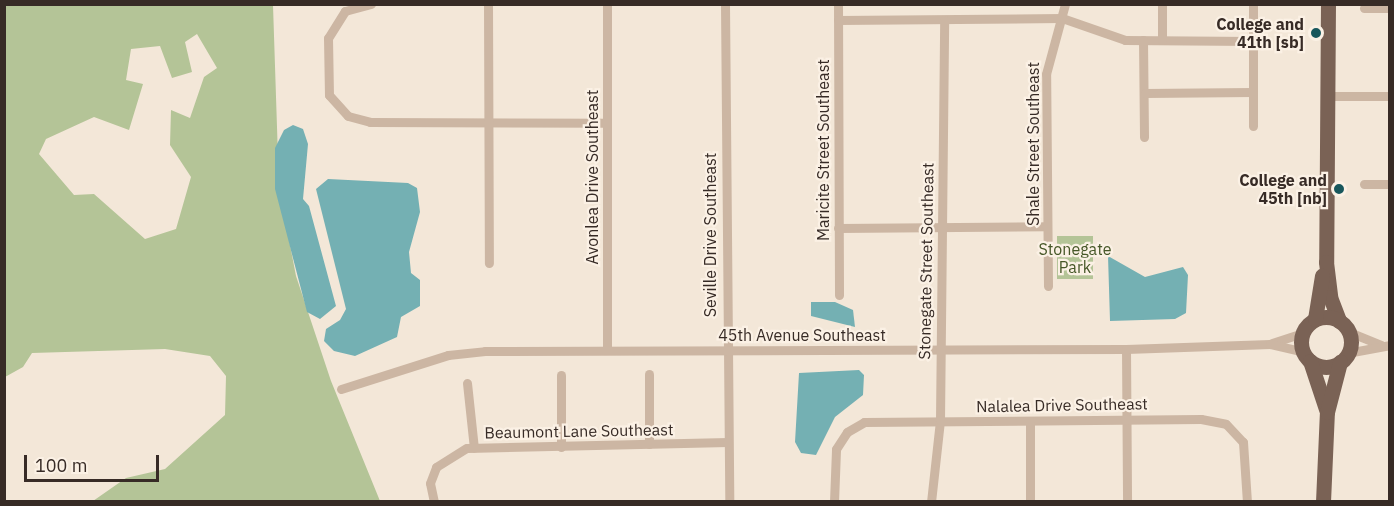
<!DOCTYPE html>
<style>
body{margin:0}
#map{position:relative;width:1394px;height:506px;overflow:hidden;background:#f3e7d8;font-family:"IBM Plex Sans",sans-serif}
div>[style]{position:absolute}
.green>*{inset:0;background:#b4c497;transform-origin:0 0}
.water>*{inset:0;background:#74b0b3}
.minor>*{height:9px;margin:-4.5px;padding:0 4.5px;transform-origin:4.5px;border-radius:4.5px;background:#ccb6a3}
.primary>*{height:15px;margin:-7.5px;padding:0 7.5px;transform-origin:7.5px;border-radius:7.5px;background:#7a6255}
.primary>.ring{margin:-7.5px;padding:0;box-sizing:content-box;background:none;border:15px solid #7a6255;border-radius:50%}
.dots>*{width:16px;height:16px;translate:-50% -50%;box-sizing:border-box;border:3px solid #fbf1e5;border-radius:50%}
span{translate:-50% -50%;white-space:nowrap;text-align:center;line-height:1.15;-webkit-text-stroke:4.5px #fbf1e5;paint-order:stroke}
.poi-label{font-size:16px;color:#372b26;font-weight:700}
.right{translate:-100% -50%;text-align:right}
.street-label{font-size:16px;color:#372b26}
.park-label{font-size:16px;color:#465727}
.frame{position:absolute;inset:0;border:6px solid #372b26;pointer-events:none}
.scale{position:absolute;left:24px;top:455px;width:135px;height:27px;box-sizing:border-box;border:3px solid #372b26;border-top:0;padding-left:8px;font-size:18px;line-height:21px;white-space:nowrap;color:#372b26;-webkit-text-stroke:4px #fbf1e5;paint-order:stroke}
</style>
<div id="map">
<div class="green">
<div style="clip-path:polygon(evenodd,5px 5px,273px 5px,279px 188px,296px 276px,331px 381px,380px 501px,93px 501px,126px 478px,165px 469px,225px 415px,226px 376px,210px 356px,165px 349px,32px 353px,23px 367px,5px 377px,5px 5px,197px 34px,217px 68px,204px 77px,190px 118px,171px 110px,170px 145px,191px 177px,176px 229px,145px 239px,94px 194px,74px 195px,39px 154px,46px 139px,94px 117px,129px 130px,143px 84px,126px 80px,131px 49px,160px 46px,172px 78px,192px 72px,185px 42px,197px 34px)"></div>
<div style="left:1057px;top:236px;width:36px;height:43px"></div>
</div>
<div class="water">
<div style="clip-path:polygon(293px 125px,303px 129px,308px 144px,303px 199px,309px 206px,336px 306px,320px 319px,307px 312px,275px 189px,275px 148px,284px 130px)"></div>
<div style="clip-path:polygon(328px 179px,408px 183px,417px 188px,420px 212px,409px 252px,411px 273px,420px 280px,420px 306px,401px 317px,397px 337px,355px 356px,334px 351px,324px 341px,326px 329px,340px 320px,346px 309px,316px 189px)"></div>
<div style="clip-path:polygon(1108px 256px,1145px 277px,1183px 267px,1188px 275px,1186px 313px,1175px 319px,1110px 321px)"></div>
<div style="clip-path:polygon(811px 302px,835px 302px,853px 310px,855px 327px,811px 316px)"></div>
<div style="clip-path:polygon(859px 370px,864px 375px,863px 395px,835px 417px,816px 455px,801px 453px,795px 442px,799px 373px)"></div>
</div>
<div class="minor">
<div style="left:371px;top:4px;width:27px;rotate:165deg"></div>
<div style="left:345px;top:11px;width:32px;rotate:122deg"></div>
<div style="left:328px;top:38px;width:57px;rotate:89deg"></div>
<div style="left:329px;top:95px;width:28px;rotate:48deg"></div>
<div style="left:348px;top:116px;width:23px;rotate:15deg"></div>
<div style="left:370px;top:122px;width:236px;rotate:0.2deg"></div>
<div style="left:488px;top:4px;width:259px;rotate:89.8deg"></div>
<div style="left:607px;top:4px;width:345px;rotate:90deg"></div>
<div style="left:725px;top:4px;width:498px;rotate:89.5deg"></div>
<div style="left:838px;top:4px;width:291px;rotate:89.8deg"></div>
<div style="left:1364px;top:8px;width:26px"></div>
<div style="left:838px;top:20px;width:224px;rotate:-0.5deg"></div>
<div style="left:1062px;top:18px;width:67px;rotate:19.2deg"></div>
<div style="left:1125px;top:40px;width:127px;rotate:0.5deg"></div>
<div style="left:1143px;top:40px;width:97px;rotate:89.4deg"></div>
<div style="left:1162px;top:40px;width:36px;rotate:-90deg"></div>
<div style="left:1145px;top:93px;width:107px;rotate:-0.5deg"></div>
<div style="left:1328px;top:96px;width:62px"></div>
<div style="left:1253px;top:126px;width:122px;rotate:-90deg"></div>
<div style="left:1364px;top:184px;width:26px"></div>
<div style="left:838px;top:228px;width:209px;rotate:-0.5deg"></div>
<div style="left:1048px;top:286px;width:212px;rotate:-90.5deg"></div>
<div style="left:1046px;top:74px;width:73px;rotate:-74.8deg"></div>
<div style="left:1349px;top:332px;width:35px;rotate:22deg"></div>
<div style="left:1272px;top:343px;width:33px;rotate:-18deg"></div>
<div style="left:1126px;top:349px;width:153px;rotate:89.6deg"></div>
<div style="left:1347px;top:353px;width:44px;rotate:-10.5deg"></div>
<div style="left:467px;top:383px;width:65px;rotate:83.9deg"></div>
<div style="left:341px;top:389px;width:112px;rotate:-17.6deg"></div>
<div style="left:448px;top:355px;width:37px;rotate:-6deg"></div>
<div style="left:485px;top:351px;width:641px;rotate:-0.18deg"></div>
<div style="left:1126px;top:349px;width:144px;rotate:-2deg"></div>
<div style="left:1270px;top:344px;width:35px;rotate:13deg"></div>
<div style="left:649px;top:444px;width:70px;rotate:-90deg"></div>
<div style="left:561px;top:447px;width:72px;rotate:-90deg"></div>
<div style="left:434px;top:502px;width:19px;rotate:-102deg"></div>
<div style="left:430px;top:483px;width:17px;rotate:-69deg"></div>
<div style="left:436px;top:467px;width:36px;rotate:-32deg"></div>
<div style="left:467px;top:448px;width:261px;rotate:-1.3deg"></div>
<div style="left:834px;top:502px;width:53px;rotate:-87.8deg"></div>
<div style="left:836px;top:449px;width:20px;rotate:-57deg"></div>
<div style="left:847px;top:432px;width:20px;rotate:-30deg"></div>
<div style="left:864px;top:422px;width:337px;rotate:-0.5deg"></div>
<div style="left:1201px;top:419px;width:25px;rotate:11deg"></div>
<div style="left:1226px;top:424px;width:25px;rotate:47deg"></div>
<div style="left:1243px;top:442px;width:60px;rotate:86.2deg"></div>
<div style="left:931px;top:502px;width:82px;rotate:-83.7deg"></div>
<div style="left:940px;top:420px;width:400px;rotate:-89.4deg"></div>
<div style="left:1030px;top:502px;width:79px;rotate:-90deg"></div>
</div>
<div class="primary">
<div style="left:1328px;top:4px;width:258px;rotate:90.4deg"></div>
<div style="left:1326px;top:262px;width:35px;rotate:83deg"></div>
<div style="left:1330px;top:297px;width:26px;rotate:69deg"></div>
<div class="ring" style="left:1301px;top:317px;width:35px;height:35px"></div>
<div style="left:1315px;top:319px;width:44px;rotate:-80.8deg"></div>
<div style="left:1310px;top:361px;width:51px;rotate:71.6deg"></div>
<div style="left:1323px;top:502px;width:90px;rotate:-87.5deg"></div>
<div style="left:1327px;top:412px;width:52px;rotate:-75.4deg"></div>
</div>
<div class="dots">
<div style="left:1316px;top:33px;background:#18575c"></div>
<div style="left:1339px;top:189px;background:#18575c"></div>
</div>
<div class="poi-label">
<span class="right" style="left:1304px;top:33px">College and<br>41th [sb]</span>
<span class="right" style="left:1327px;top:189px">College and<br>45th [nb]</span>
</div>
<div class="street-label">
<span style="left:1033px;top:144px;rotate:-90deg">Shale Street Southeast</span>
<span style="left:823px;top:150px;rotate:-90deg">Maricite Street Southeast</span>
<span style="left:592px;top:177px;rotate:-90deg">Avonlea Drive Southeast</span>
<span style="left:710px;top:235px;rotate:-90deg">Seville Drive Southeast</span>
<span style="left:926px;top:261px;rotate:-89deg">Stonegate Street Southeast</span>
<span style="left:802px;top:335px">45th Avenue Southeast</span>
<span style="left:1062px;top:405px;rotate:-1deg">Nalalea Drive Southeast</span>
<span style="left:579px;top:431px;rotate:-1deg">Beaumont Lane Southeast</span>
</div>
<div class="park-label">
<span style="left:1075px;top:258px">Stonegate<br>Park</span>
</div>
<div class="frame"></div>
<div class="scale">100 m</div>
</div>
